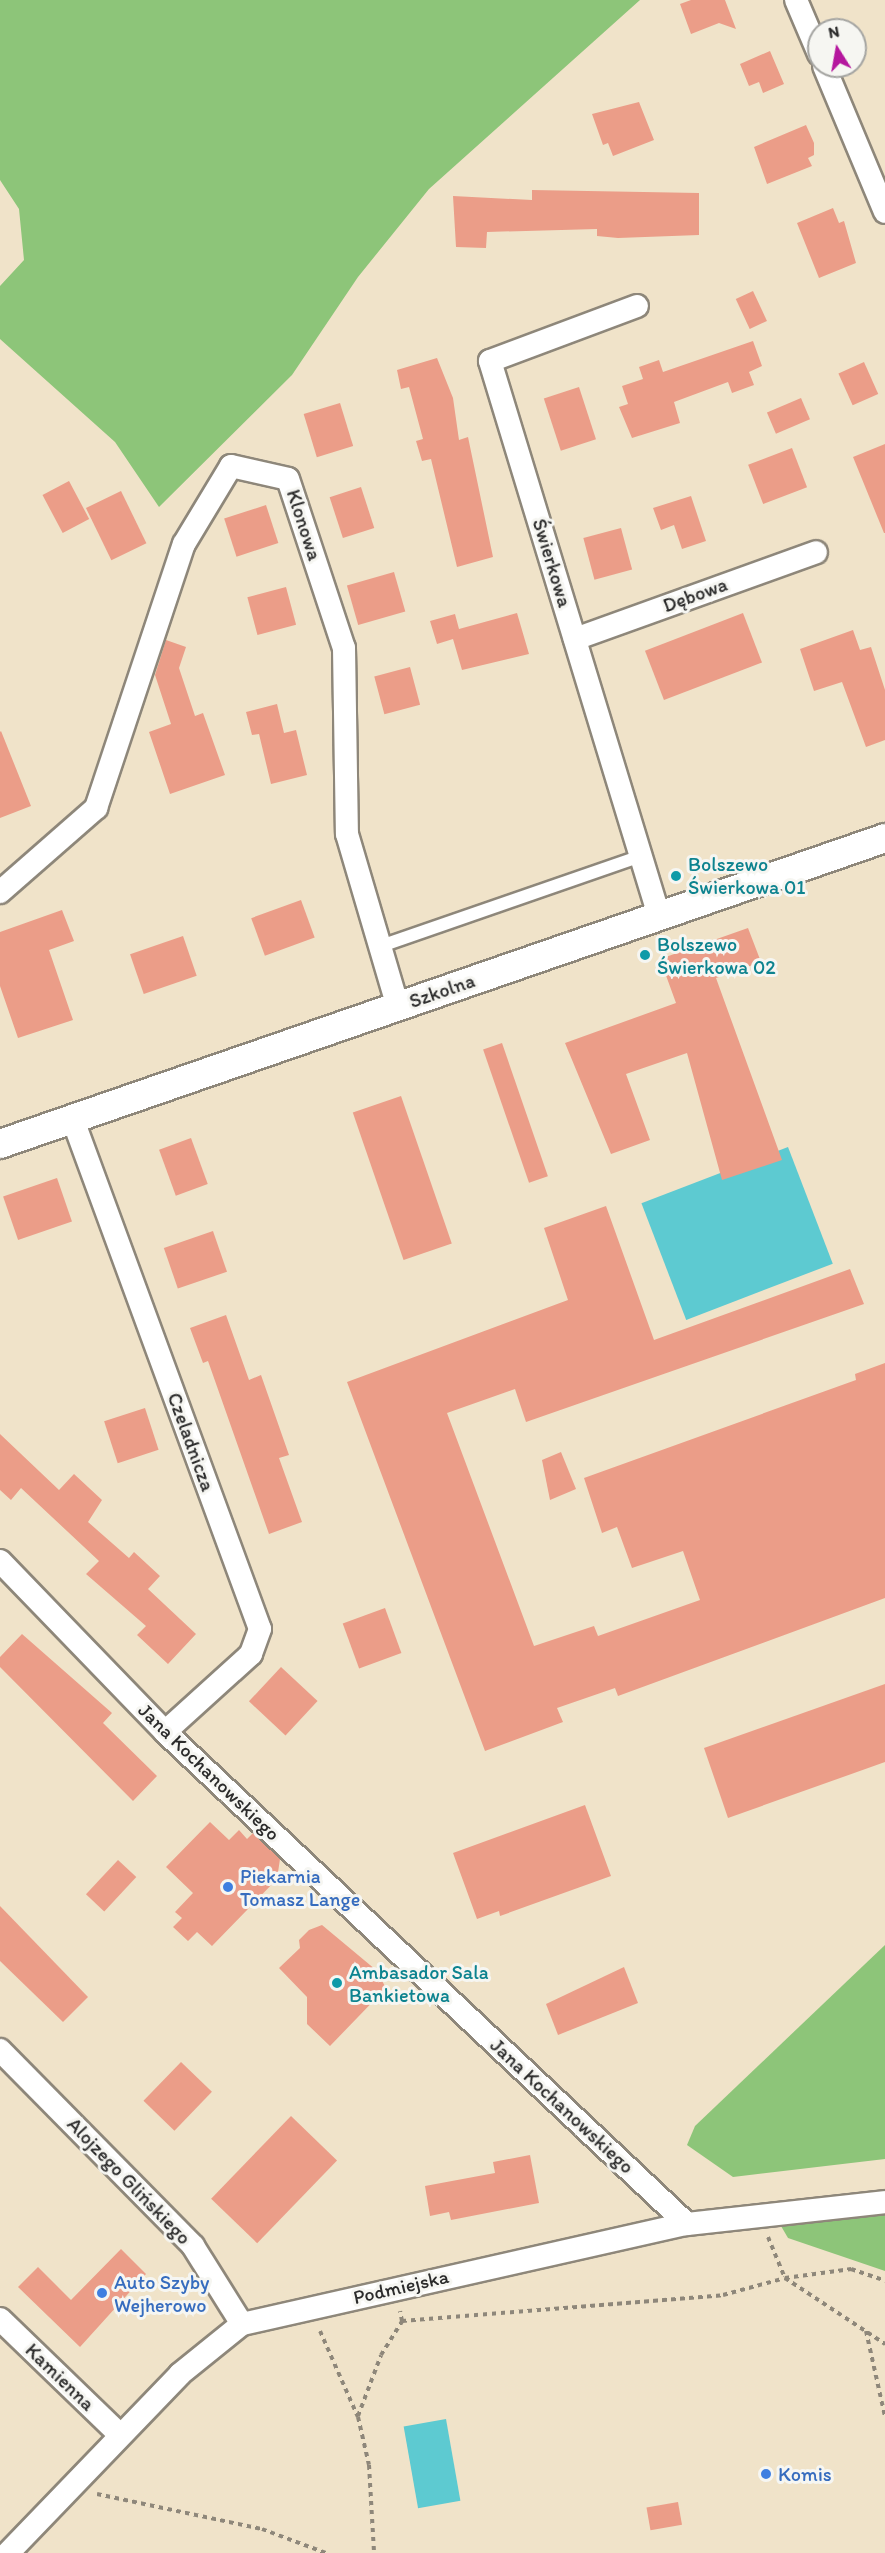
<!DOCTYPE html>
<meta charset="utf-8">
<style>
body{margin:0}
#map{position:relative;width:885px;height:2553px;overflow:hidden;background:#f0e3c9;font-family:Itim,sans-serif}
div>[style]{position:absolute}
.green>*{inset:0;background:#8dc579}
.water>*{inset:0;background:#5dcad1;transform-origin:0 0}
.building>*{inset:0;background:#eb9d88;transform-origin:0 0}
.path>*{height:4px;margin-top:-2px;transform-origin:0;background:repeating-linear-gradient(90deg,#8e877a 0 4.5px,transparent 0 9px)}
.roads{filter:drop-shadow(2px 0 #8e877a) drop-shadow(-2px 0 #8e877a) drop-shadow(0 2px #8e877a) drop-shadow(0 -2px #8e877a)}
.service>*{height:12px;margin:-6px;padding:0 6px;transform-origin:6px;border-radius:6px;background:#fff}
.minor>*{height:22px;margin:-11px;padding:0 11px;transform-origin:11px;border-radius:11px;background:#fff}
.tertiary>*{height:28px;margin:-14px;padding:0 14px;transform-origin:14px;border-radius:14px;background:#fff}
.dots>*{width:16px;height:16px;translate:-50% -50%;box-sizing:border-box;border:3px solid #f6f6f2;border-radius:50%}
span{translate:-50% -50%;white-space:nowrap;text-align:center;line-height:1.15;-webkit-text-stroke:6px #f6f6f2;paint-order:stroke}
.street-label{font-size:20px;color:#2b2b2b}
.culture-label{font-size:20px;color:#0d838f}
.left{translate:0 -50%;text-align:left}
.shop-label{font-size:20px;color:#366cbe}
.north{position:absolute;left:807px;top:18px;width:60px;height:60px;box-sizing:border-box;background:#f6f6f2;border:2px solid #a5a5a2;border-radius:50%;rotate:349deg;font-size:16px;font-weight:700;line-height:24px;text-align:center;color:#2b2b2b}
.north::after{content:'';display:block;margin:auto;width:21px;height:27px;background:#b5179e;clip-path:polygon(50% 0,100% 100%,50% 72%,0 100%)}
</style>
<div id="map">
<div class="green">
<div style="clip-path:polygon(0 0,640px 0,429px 189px,358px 277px,292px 375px,159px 507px,115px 442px,0 339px,0 286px,24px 260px,19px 209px,0 180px)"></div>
<div style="clip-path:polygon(885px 1945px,885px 2159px,733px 2177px,687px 2145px,695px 2126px)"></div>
<div style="clip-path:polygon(885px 2214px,885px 2271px,788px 2238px,781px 2226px)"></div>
</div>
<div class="water">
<div style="left:788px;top:1147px;width:125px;height:157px;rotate:69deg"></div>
<div style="left:446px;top:2419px;width:83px;height:43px;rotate:80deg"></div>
</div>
<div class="building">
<div style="clip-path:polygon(691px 0,725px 0,736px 29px,719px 23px,691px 34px,680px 4px)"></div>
<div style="clip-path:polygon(770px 51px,784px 84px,763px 93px,759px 82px,749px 86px,740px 64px)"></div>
<div style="clip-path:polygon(639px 102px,654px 140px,613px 156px,608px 143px,603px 145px,592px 114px)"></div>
<div style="clip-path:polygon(806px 125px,814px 143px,814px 155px,808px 158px,812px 166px,767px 184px,754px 147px)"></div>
<div style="clip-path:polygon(532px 190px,699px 193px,699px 235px,618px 238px,597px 236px,597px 229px,487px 232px,486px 248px,456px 247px,453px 196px,532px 200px)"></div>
<div style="clip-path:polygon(833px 208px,839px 223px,844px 221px,856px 263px,819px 278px,797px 223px)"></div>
<div style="left:753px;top:291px;width:33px;height:19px;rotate:65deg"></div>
<div style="clip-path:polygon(753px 341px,762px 366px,749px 372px,754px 385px,732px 393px,728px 382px,674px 402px,680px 423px,632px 438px,619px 407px,628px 404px,622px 386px,643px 379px,639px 367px,659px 360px,663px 372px)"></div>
<div style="clip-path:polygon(437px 358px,453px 398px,459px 440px,468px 437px,493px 557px,457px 567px,431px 459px,422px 461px,416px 441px,423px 439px,409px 387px,401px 389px,397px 370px)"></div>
<div style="left:864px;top:362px;width:35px;height:28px;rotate:66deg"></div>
<div style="left:579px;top:387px;width:55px;height:37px;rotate:72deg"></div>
<div style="left:801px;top:398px;width:23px;height:37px;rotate:67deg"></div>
<div style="left:340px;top:403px;width:45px;height:38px;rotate:73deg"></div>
<div style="clip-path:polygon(885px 444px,885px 533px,884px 533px,853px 457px)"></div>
<div style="left:792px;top:448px;width:42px;height:47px;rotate:69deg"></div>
<div style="left:69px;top:481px;width:43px;height:30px;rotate:62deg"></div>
<div style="left:361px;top:487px;width:43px;height:33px;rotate:72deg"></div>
<div style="left:121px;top:491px;width:58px;height:39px;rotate:64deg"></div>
<div style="clip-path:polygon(691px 496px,706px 541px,682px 549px,674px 525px,661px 530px,653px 508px)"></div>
<div style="left:266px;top:505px;width:40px;height:44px;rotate:72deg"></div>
<div style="left:621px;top:528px;width:43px;height:39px;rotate:75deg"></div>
<div style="left:394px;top:572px;width:41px;height:49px;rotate:74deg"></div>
<div style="left:286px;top:587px;width:39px;height:40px;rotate:75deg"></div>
<div style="clip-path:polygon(517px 613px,529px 654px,462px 670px,453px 639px,437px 644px,430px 621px,455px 614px,459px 629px)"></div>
<div style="left:743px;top:613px;width:53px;height:105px;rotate:69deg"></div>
<div style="clip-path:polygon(853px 630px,860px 650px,871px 647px,885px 690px,885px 740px,866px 747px,842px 682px,814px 691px,800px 649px)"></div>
<div style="clip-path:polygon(166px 640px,186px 647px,179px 668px,195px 716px,203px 713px,225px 775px,170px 794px,149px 732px,171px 724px,155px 675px)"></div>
<div style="left:410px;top:667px;width:39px;height:37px;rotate:75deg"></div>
<div style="clip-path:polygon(277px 704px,284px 733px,296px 730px,307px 775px,271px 784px,259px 734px,252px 735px,246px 712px)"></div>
<div style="clip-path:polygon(1px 731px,31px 806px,0 818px,0 732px)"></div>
<div style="left:301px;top:900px;width:40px;height:53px;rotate:70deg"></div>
<div style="clip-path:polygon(62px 910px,74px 941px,49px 950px,73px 1020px,18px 1038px,0 986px,0 932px)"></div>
<div style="clip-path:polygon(748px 928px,761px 962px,716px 978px,782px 1160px,722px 1180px,687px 1053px,626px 1074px,650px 1140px,611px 1154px,565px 1043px,676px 1003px,660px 959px)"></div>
<div style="left:183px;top:936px;width:42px;height:56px;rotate:71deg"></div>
<div style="left:502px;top:1043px;width:141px;height:20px;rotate:71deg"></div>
<div style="left:401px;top:1096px;width:156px;height:51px;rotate:71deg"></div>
<div style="left:191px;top:1138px;width:49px;height:34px;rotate:70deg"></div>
<div style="left:57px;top:1178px;width:46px;height:57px;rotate:71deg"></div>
<div style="clip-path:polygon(606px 1206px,654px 1340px,850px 1269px,864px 1304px,526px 1422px,515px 1389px,447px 1413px,534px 1646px,594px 1626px,598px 1636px,700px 1600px,683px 1551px,632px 1568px,617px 1527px,602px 1533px,584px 1478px,856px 1380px,855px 1374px,885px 1363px,885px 1598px,618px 1696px,615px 1688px,557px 1708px,563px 1722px,485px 1751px,347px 1382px,568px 1300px,544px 1228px)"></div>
<div style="left:213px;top:1231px;width:43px;height:52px;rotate:71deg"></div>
<div style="clip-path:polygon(226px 1315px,249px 1380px,261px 1375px,289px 1455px,279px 1458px,302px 1522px,269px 1534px,208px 1361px,203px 1363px,190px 1328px)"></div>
<div style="left:145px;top:1408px;width:44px;height:43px;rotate:72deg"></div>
<div style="clip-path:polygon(0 1434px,59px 1490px,74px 1474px,102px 1500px,88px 1522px,129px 1558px,134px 1552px,160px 1576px,148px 1589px,196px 1634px,168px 1664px,137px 1635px,146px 1626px,86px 1574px,99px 1561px,21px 1488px,11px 1500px,0 1490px)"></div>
<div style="clip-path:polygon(561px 1452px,576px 1489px,550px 1500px,542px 1460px)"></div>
<div style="left:385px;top:1608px;width:48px;height:45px;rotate:70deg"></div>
<div style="clip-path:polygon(22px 1634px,112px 1713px,103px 1723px,157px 1776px,133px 1801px,0 1667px,0 1657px)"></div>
<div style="left:281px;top:1667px;width:50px;height:47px;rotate:43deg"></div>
<div style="clip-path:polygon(885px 1684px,885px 1762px,728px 1818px,704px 1748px)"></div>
<div style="clip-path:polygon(585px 1805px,611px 1876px,500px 1916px,499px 1911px,477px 1919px,453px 1853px)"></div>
<div style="clip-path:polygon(210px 1822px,229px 1840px,239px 1830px,247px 1839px,253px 1833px,280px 1859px,277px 1879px,212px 1946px,197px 1932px,188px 1941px,173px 1927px,182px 1918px,175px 1912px,193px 1893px,166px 1867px)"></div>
<div style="left:118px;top:1860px;width:25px;height:47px;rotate:43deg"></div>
<div style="clip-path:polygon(0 1906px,88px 1997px,63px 2022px,0 1961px)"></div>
<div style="clip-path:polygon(322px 1925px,376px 1970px,386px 1988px,330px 2046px,307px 2024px,307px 1997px,279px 1968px,300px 1948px,299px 1940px,309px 1930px)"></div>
<div style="clip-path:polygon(624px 1967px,638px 2003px,558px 2035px,546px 2004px)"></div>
<div style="left:181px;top:2062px;width:43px;height:54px;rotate:44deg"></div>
<div style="left:291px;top:2116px;width:64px;height:115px;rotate:44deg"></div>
<div style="clip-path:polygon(530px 2155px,539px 2203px,451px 2220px,449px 2212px,430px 2216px,425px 2186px,495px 2173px,493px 2162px)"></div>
<div style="clip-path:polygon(121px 2249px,146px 2274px,80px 2347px,18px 2287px,38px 2267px,71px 2300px)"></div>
<div style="left:678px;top:2502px;width:23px;height:32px;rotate:80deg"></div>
</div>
<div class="path">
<div style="left:768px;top:2237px;width:44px;rotate:67.5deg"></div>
<div style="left:785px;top:2278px;width:120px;rotate:33.4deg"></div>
<div style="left:402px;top:2321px;width:322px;rotate:-4.6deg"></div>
<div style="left:723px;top:2295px;width:64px;rotate:-15.3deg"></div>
<div style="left:785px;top:2278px;width:67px;rotate:-7.8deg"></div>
<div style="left:851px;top:2269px;width:36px;rotate:19deg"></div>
<div style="left:320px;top:2331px;width:94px;rotate:66.2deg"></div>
<div style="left:358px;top:2417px;width:49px;rotate:77.1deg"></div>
<div style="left:369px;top:2465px;width:88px;rotate:86.7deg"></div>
<div style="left:866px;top:2331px;width:88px;rotate:77.5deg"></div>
<div style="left:358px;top:2416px;width:65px;rotate:-69.3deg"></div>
<div style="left:381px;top:2355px;width:40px;rotate:-58deg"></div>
<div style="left:402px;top:2321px;width:10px;rotate:-101deg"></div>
<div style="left:97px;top:2494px;width:169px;rotate:12deg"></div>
<div style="left:262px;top:2529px;width:68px;rotate:20.6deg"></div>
</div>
<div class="roads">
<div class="service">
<div style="left:378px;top:947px;width:278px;rotate:-19.1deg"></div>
</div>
<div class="minor">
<div style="left:796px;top:0;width:59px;rotate:66.9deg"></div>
<div style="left:824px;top:66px;width:158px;rotate:67.3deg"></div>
<div style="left:637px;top:306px;width:157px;rotate:159.5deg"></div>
<div style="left:490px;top:361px;width:580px;rotate:73.06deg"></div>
<div style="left:575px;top:639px;width:256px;rotate:-19.8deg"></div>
<div style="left:0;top:892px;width:128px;rotate:-41.2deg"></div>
<div style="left:96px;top:808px;width:278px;rotate:-71.6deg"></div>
<div style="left:184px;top:544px;width:91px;rotate:-58.9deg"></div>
<div style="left:231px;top:466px;width:58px;rotate:12.8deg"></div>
<div style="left:288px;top:479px;width:178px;rotate:71.7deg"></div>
<div style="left:344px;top:648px;width:186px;rotate:89.1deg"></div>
<div style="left:347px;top:834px;width:180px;rotate:73.6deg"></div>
<div style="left:73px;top:1120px;width:542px;rotate:69.83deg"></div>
<div style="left:260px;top:1629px;width:27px;rotate:110deg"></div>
<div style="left:251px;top:1654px;width:116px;rotate:137.8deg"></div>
<div style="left:0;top:1561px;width:238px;rotate:46deg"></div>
<div style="left:165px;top:1732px;width:717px;rotate:43.31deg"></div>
<div style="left:0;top:2050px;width:275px;rotate:45.4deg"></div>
<div style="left:193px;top:2246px;width:92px;rotate:57.9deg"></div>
<div style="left:0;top:2319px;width:167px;rotate:44deg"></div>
<div style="left:8px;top:2553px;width:248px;rotate:-46.1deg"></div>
<div style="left:180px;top:2374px;width:80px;rotate:-38.9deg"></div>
<div style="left:242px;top:2324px;width:456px;rotate:-12.7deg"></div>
<div style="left:687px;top:2224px;width:199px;rotate:-6.3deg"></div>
</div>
<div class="tertiary">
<div style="left:0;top:1144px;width:936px;rotate:-19.07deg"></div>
</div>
</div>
<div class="dots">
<div style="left:676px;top:876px;background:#0f9aa8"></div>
<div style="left:645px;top:955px;background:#0f9aa8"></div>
<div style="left:228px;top:1887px;background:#3f7fe0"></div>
<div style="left:337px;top:1983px;background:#0f9aa8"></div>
<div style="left:102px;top:2293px;background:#3f7fe0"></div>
<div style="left:766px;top:2474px;background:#3f7fe0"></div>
</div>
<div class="street-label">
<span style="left:304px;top:525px;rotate:72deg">Klonowa</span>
<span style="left:552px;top:563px;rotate:73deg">Świerkowa</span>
<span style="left:695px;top:595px;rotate:-20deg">Dębowa</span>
<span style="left:442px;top:991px;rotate:-19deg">Szkolna</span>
<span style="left:191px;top:1442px;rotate:70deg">Czeladnicza</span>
<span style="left:209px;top:1772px;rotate:44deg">Jana Kochanowskiego</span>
<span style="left:562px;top:2106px;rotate:43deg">Jana Kochanowskiego</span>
<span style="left:129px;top:2181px;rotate:46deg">Alojzego Glińskiego</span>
<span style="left:401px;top:2287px;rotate:-13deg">Podmiejska</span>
<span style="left:60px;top:2377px;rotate:44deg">Kamienna</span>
</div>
<div class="culture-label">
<span class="left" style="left:688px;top:876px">Bolszewo<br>Świerkowa 01</span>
<span class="left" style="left:657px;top:956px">Bolszewo<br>Świerkowa 02</span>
<span class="left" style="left:349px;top:1984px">Ambasador Sala<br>Bankietowa</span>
</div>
<div class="shop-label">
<span class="left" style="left:240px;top:1888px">Piekarnia<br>Tomasz Lange</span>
<span class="left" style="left:114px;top:2294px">Auto Szyby<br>Wejherowo</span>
<span class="left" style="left:778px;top:2474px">Komis</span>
</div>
<div class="north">N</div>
</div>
